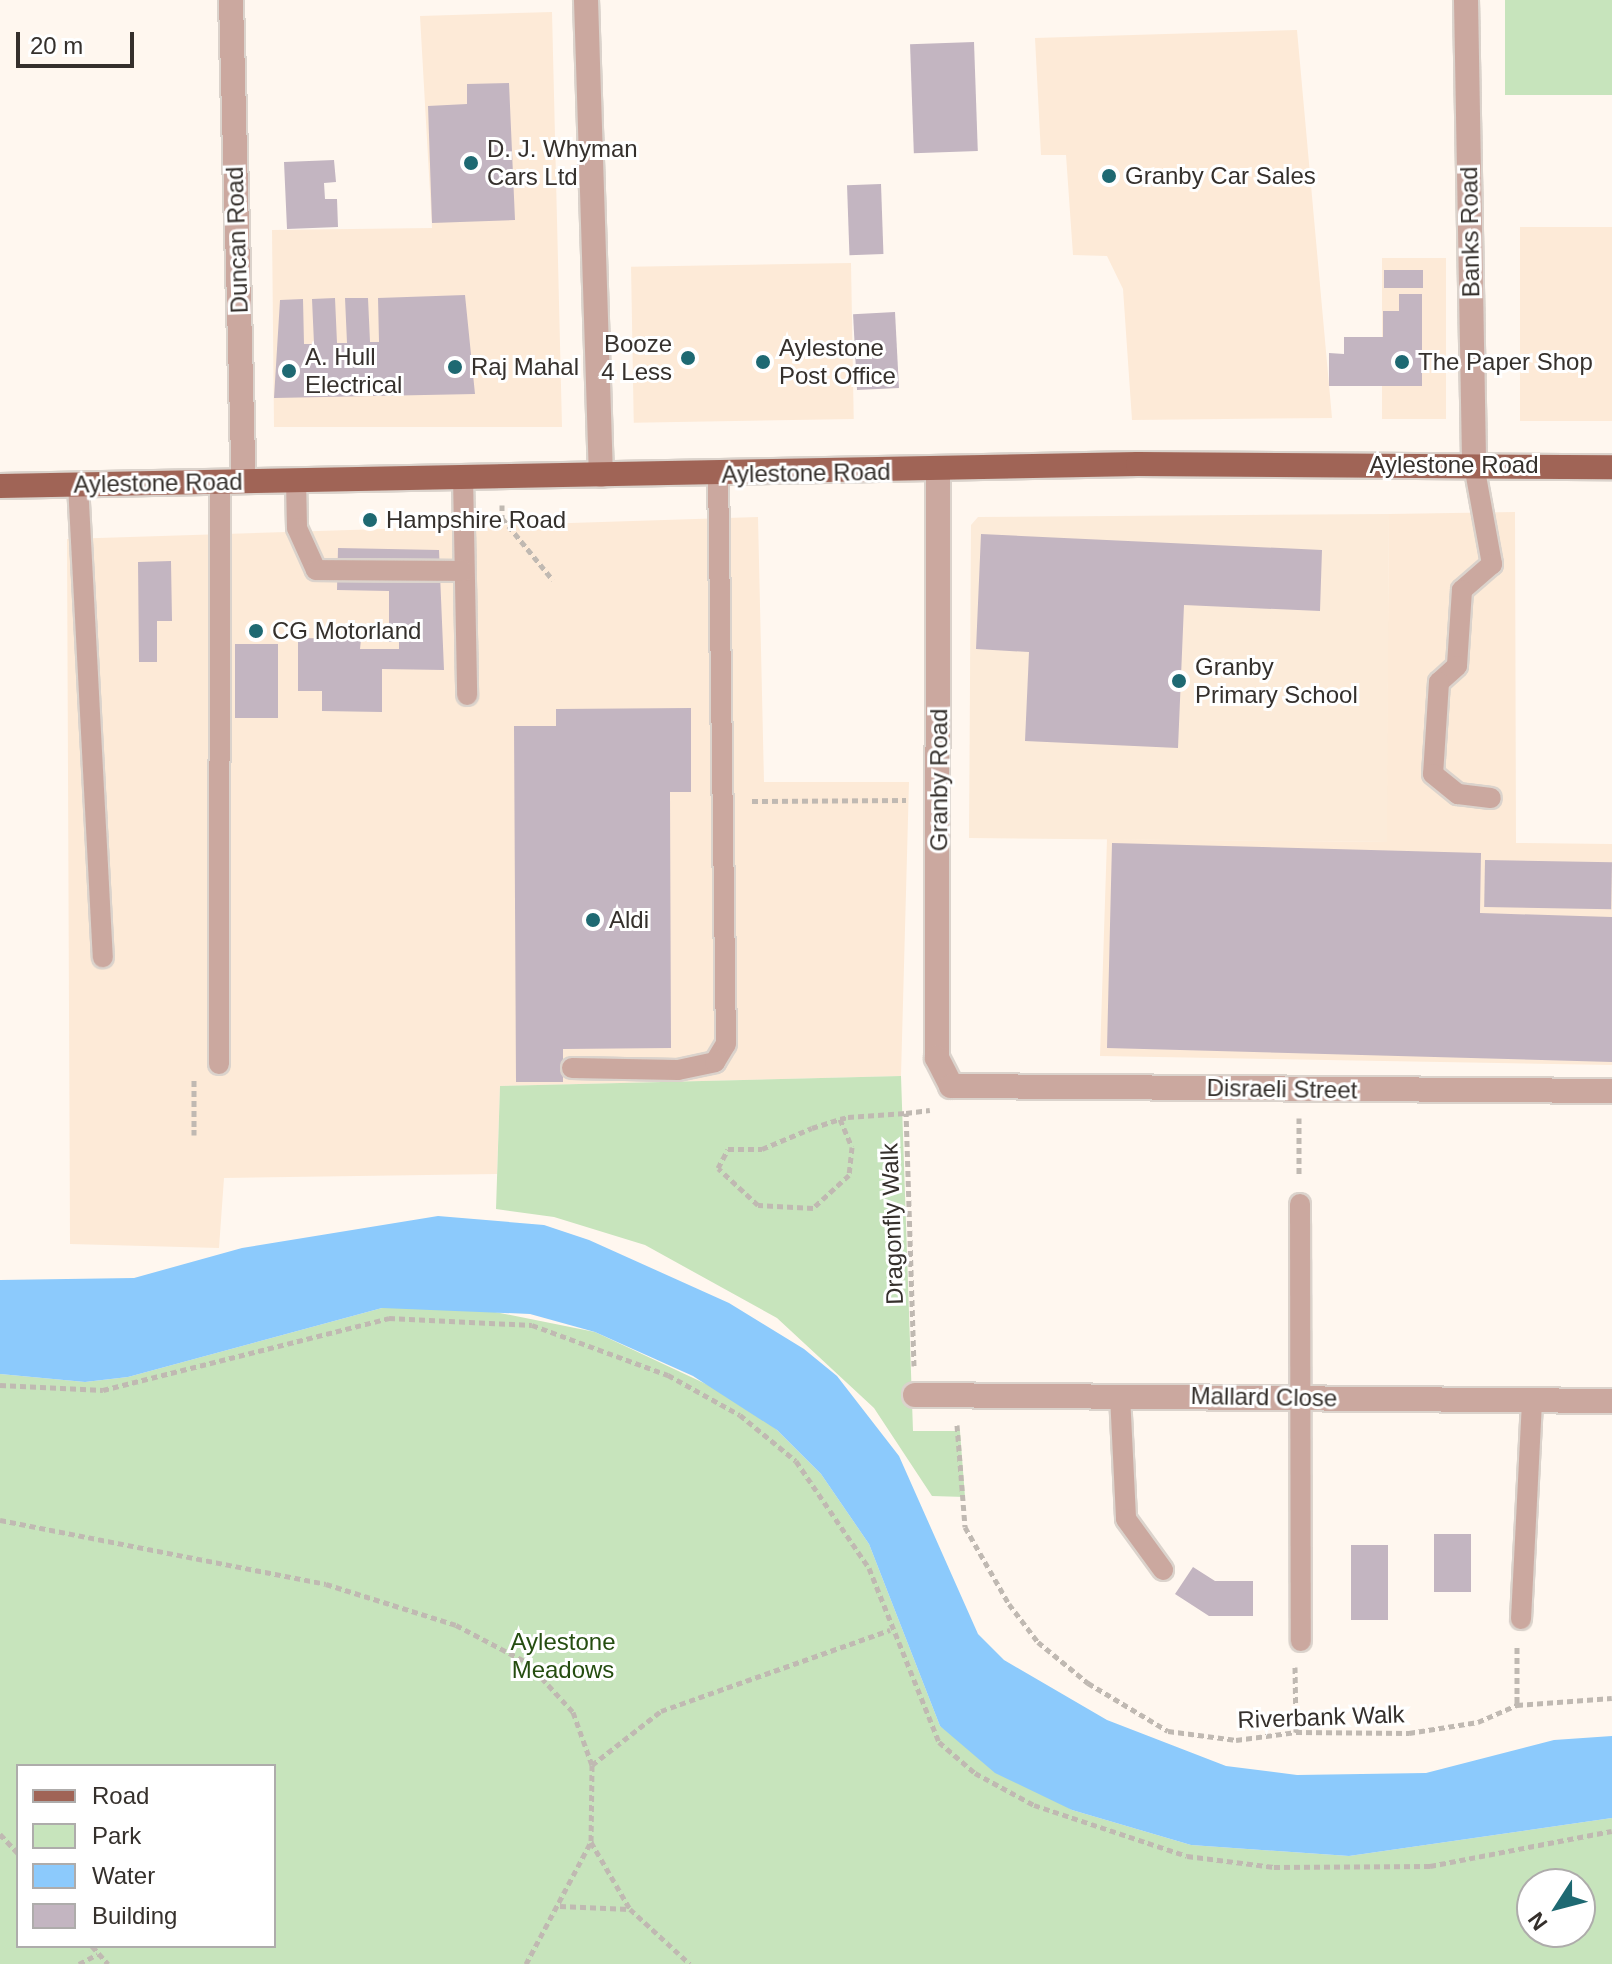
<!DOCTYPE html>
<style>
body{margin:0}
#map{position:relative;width:1612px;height:1964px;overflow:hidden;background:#fff7ef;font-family:Arial,sans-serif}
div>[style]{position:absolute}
.built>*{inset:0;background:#fdead7;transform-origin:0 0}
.education>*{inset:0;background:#fcebd9}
.green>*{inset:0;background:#c7e4bc;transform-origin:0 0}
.water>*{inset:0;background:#8ccafc}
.building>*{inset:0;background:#c3b5c1;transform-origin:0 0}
.path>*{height:5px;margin-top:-2.5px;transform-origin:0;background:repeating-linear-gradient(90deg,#c0b9b2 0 6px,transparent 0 10px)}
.roads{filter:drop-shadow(2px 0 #dbd3cc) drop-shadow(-2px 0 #dbd3cc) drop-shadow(0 2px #dbd3cc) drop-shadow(0 -2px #dbd3cc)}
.lane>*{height:20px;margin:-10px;padding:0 10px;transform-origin:10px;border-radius:10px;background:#cba89f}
.street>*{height:24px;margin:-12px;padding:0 12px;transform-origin:12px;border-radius:12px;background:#cba89f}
.primary>*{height:24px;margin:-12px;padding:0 12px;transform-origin:12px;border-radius:12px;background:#a06456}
.dots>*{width:22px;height:22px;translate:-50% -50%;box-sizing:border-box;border:4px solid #fff;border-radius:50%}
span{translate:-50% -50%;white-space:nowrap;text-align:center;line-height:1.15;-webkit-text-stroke:6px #fff;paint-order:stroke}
.poi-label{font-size:24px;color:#35302c}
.left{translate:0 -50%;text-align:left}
.right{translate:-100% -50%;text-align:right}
.street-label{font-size:24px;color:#35302c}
.park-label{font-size:24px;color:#254d10}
.legend{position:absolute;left:16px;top:1764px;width:260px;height:184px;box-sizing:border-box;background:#fff;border:2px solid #aeacab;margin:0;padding:10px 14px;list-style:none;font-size:24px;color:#35302c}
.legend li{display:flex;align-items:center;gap:16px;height:40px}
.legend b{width:40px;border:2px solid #aeacab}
.north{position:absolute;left:1516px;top:1868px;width:80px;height:80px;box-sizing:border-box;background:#fff;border:2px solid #aeacab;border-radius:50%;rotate:234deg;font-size:22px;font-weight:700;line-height:32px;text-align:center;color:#35302c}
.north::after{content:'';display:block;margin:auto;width:28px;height:36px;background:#1e6972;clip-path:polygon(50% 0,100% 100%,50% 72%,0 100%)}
.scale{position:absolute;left:16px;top:32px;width:118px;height:36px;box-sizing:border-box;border:4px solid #35302c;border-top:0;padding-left:10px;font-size:24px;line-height:28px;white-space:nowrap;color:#35302c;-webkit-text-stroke:6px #fff;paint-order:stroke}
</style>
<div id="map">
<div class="built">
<div style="clip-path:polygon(552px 12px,562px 427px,274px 427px,272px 230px,432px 228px,420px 16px)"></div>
<div style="clip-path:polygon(1297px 30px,1332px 418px,1132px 420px,1123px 289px,1107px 256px,1073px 255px,1066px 155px,1041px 155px,1035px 38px)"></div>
<div style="left:1520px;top:227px;width:92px;height:194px"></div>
<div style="left:1382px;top:258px;width:64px;height:161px"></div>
<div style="left:851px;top:263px;width:156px;height:220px;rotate:89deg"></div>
<div style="clip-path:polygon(1515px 512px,1516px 843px,1612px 844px,1612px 1065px,1100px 1056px,1107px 839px,1386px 842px,1389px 514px)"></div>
<div style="clip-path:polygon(758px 517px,764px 782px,909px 782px,901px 1076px,500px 1086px,497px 1174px,224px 1178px,219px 1248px,70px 1244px,67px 539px)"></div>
</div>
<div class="education">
<div style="clip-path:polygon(1389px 514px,1387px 842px,969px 838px,971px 525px,978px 517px)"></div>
</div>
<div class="green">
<div style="left:1505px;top:0;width:107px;height:95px"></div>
<div style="clip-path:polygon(901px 1076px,913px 1431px,960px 1431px,965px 1497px,932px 1496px,874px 1408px,777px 1318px,645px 1245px,554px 1217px,496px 1209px,500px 1086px)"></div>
<div style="clip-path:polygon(evenodd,470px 1307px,595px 1332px,738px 1399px,777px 1430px,821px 1474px,869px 1544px,940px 1726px,1072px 1810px,1191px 1845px,1349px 1856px,1612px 1818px,1612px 1964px,0 1964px,0 1374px,85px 1382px,128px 1377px,382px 1308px,470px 1307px,18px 1766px,274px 1766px,274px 1946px,18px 1946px,18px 1766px,470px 1307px,1532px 1884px,1580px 1884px,1580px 1932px,1532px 1932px,1532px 1884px)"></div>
</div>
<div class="water">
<div style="clip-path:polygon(438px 1216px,544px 1225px,589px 1240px,729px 1303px,804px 1349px,837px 1376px,899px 1456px,978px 1634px,1004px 1660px,1107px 1720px,1226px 1766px,1297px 1775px,1426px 1773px,1554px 1740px,1612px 1736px,1612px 1818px,1349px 1856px,1191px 1845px,1072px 1810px,995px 1773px,940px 1726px,869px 1544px,821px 1474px,777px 1430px,693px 1376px,595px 1332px,530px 1314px,382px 1308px,128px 1377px,85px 1382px,0 1374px,0 1280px,134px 1278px,242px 1248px)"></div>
</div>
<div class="building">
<div style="left:974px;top:42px;width:109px;height:64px;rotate:88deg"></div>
<div style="clip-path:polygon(509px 83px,515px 220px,432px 223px,428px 106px,467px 104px,467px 84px)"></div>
<div style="clip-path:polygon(334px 160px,336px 182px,324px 183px,325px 199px,337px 199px,338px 227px,287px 229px,284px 162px)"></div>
<div style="left:881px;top:184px;width:70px;height:34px;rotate:88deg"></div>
<div style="left:1384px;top:270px;width:39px;height:18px"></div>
<div style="clip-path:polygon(1399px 294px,1422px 294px,1422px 386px,1329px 386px,1329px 353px,1344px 354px,1344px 337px,1383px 337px,1383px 311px,1399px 311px)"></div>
<div style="clip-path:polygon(465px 295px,475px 394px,274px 398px,280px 300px,303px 299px,304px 344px,314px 344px,312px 299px,335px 298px,337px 343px,347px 343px,345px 298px,368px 298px,370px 342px,379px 342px,378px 298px)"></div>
<div style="left:895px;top:312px;width:76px;height:42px;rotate:87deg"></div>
<div style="clip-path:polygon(981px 534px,1322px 550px,1320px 611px,1184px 605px,1178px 748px,1025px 741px,1029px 652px,976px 649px)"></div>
<div style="clip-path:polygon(338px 548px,439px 550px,444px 670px,382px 669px,382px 712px,322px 711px,322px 691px,298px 691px,298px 638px,361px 639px,360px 649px,399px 649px,399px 642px,389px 642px,389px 591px,337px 590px)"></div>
<div style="clip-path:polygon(171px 561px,172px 621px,157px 621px,157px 662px,139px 662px,138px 562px)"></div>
<div style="left:235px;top:644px;width:43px;height:74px"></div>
<div style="clip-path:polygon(691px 708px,691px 792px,670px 792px,671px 1048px,563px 1049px,563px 1082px,516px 1082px,514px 726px,556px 726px,556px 709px)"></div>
<div style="clip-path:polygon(1112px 843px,1481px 853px,1480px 913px,1612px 917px,1612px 1062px,1107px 1048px)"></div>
<div style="left:1485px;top:860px;width:127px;height:47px;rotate:1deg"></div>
<div style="left:1434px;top:1534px;width:37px;height:58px"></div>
<div style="left:1351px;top:1545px;width:37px;height:75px"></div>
<div style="clip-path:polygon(1193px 1567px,1215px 1581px,1253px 1581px,1253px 1616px,1209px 1616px,1175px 1594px)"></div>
</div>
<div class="path">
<div style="left:502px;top:505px;width:13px;rotate:90deg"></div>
<div style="left:502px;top:518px;width:80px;rotate:50.6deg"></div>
<div style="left:752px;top:801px;width:154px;rotate:-0.4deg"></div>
<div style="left:194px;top:1080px;width:55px;rotate:90deg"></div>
<div style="left:1299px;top:1118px;width:58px;rotate:90deg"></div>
<div style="left:840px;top:1119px;width:30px;rotate:67deg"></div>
<div style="left:852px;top:1147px;width:28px;rotate:96deg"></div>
<div style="left:849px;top:1175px;width:49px;rotate:137.5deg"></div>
<div style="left:813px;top:1208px;width:55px;rotate:-176.9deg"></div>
<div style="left:758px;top:1205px;width:54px;rotate:-137.2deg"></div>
<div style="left:718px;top:1168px;width:21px;rotate:-62deg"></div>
<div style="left:728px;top:1149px;width:34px"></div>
<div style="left:762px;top:1149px;width:54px;rotate:-22.8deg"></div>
<div style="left:812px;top:1128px;width:29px;rotate:-18deg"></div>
<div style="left:840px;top:1119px;width:8px;rotate:-14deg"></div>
<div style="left:848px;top:1117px;width:58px;rotate:-3.9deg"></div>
<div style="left:914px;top:1366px;width:253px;rotate:-91.8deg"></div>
<div style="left:906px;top:1113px;width:24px;rotate:-7deg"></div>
<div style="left:0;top:1385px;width:103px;rotate:2.8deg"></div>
<div style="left:103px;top:1390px;width:295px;rotate:-14.1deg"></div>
<div style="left:389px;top:1318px;width:143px;rotate:2.8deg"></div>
<div style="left:532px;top:1325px;width:145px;rotate:20.2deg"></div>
<div style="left:668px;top:1375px;width:82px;rotate:29.1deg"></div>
<div style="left:740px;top:1415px;width:72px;rotate:39.4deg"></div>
<div style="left:796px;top:1461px;width:130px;rotate:55.7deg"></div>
<div style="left:869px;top:1568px;width:188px;rotate:68.1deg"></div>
<div style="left:939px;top:1742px;width:48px;rotate:40.7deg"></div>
<div style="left:975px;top:1773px;width:67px;rotate:28.5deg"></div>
<div style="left:1034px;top:1805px;width:161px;rotate:18.4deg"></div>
<div style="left:1187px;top:1856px;width:88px;rotate:7.2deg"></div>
<div style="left:1274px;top:1867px;width:156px;rotate:-0.4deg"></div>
<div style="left:1430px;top:1866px;width:185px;rotate:-10.9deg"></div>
<div style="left:957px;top:1425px;width:102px;rotate:85.5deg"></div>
<div style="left:965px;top:1527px;width:89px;rotate:60.3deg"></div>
<div style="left:1009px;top:1604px;width:48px;rotate:52.7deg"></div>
<div style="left:1038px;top:1642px;width:65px;rotate:39.4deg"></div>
<div style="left:1088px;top:1683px;width:93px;rotate:31deg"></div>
<div style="left:1168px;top:1731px;width:69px;rotate:7.5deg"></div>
<div style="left:1236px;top:1740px;width:61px;rotate:-7.6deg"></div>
<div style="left:1296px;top:1732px;width:113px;rotate:0.5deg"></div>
<div style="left:1409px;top:1733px;width:70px;rotate:-9.1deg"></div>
<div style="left:1478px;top:1722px;width:43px;rotate:-23.6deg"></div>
<div style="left:1517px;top:1705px;width:95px;rotate:-4.2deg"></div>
<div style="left:0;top:1520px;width:332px;rotate:11.1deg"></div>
<div style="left:326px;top:1584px;width:136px;rotate:17.5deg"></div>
<div style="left:456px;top:1625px;width:81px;rotate:27.8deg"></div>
<div style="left:528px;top:1663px;width:67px;rotate:47.4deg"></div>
<div style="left:573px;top:1712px;width:56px;rotate:70.3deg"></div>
<div style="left:592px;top:1765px;width:77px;rotate:90.7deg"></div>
<div style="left:591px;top:1842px;width:78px;rotate:59.8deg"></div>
<div style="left:630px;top:1909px;width:81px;rotate:42.5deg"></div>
<div style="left:1517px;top:1647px;width:58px;rotate:90deg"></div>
<div style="left:1295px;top:1667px;width:65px;rotate:89.1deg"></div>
<div style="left:592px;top:1765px;width:88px;rotate:-38deg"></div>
<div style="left:661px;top:1711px;width:243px;rotate:-19.5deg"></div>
<div style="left:0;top:1834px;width:26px;rotate:47deg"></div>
<div style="left:560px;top:1906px;width:69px;rotate:2.5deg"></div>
<div style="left:92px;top:1946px;width:24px;rotate:48deg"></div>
<div style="left:79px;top:1964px;width:21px;rotate:-28deg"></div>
<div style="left:526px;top:1964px;width:138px;rotate:-62deg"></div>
</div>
<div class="roads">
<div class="lane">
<div style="left:1474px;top:465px;width:101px;rotate:79.7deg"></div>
<div style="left:1492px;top:564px;width:40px;rotate:139deg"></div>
<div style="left:1462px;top:590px;width:76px;rotate:93.8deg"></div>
<div style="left:1457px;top:666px;width:24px;rotate:138deg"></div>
<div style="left:1439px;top:682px;width:92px;rotate:93.7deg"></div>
<div style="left:1433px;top:774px;width:32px;rotate:39deg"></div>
<div style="left:1458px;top:794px;width:33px;rotate:7deg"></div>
<div style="left:463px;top:477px;width:218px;rotate:88.9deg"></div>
<div style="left:296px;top:480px;width:48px;rotate:88.8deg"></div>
<div style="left:297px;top:528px;width:46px;rotate:65.7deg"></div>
<div style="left:316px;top:570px;width:148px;rotate:0.4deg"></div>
<div style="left:78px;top:484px;width:474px;rotate:87deg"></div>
<div style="left:219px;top:1064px;width:582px;rotate:-89.9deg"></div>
<div style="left:572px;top:1068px;width:106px;rotate:1.1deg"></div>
<div style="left:678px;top:1070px;width:38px;rotate:-12deg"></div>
<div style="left:715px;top:1062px;width:21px;rotate:-59deg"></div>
<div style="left:726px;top:1044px;width:570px;rotate:-90.8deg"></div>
<div style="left:1300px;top:1204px;width:437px;rotate:89.9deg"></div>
<div style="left:1120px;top:1395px;width:124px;rotate:87.2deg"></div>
<div style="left:1126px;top:1519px;width:63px;rotate:54deg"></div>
<div style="left:1521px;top:1619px;width:219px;rotate:-87.1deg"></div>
</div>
<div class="street">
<div style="left:231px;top:0;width:481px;rotate:88.5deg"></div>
<div style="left:586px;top:0;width:475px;rotate:88.2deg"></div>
<div style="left:1466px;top:0;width:465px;rotate:89deg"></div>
<div style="left:938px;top:471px;width:587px;rotate:90.1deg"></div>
<div style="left:937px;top:1058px;width:31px;rotate:63deg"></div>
<div style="left:951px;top:1086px;width:661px;rotate:0.43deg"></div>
<div style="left:915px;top:1395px;width:697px;rotate:0.49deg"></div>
</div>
<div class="primary">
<div style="left:0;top:486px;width:1138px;rotate:-1.11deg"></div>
<div style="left:1138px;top:464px;width:474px;rotate:0.4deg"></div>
</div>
</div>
<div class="dots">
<div style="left:471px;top:163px;background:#1e6972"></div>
<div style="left:1109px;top:176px;background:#1e6972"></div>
<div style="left:688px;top:358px;background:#1e6972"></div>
<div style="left:763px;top:362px;background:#1e6972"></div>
<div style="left:1402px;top:362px;background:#1e6972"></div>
<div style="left:455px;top:367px;background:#1e6972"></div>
<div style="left:289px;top:371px;background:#1e6972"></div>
<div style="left:370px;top:520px;background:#1e6972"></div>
<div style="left:256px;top:631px;background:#1e6972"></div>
<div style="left:1179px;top:681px;background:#1e6972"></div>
<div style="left:593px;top:920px;background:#1e6972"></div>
</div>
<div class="poi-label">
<span class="left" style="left:487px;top:163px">D. J. Whyman<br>Cars Ltd</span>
<span class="left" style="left:1125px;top:176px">Granby Car Sales</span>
<span class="right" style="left:672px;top:358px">Booze<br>4 Less</span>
<span class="left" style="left:779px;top:362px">Aylestone<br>Post Office</span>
<span class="left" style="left:305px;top:371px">A. Hull<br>Electrical</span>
<span class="left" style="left:1418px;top:362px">The Paper Shop</span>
<span class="left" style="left:471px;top:367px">Raj Mahal</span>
<span class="left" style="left:386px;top:520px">Hampshire Road</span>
<span class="left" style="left:272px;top:631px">CG Motorland</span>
<span class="left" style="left:1195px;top:681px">Granby<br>Primary School</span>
<span class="left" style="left:609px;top:920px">Aldi</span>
</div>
<div class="street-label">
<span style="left:1470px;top:232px;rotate:-91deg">Banks Road</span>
<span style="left:237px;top:240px;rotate:-92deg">Duncan Road</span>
<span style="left:1454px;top:465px">Aylestone Road</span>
<span style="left:806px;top:473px;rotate:-1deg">Aylestone Road</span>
<span style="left:158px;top:483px;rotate:-1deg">Aylestone Road</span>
<span style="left:939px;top:780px;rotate:-90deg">Granby Road</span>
<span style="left:1282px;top:1089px;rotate:1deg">Disraeli Street</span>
<span style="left:892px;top:1224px;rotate:-92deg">Dragonfly Walk</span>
<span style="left:1264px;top:1397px;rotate:1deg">Mallard Close</span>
<span style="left:1321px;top:1717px;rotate:-2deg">Riverbank Walk</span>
</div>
<div class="park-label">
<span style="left:563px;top:1656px">Aylestone<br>Meadows</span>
</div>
<ul class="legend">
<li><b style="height:10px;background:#a06456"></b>Road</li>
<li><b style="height:22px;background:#c7e4bc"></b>Park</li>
<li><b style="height:22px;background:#8ccafc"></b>Water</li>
<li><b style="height:22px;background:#c3b5c1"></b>Building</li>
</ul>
<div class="north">N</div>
<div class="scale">20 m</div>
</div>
